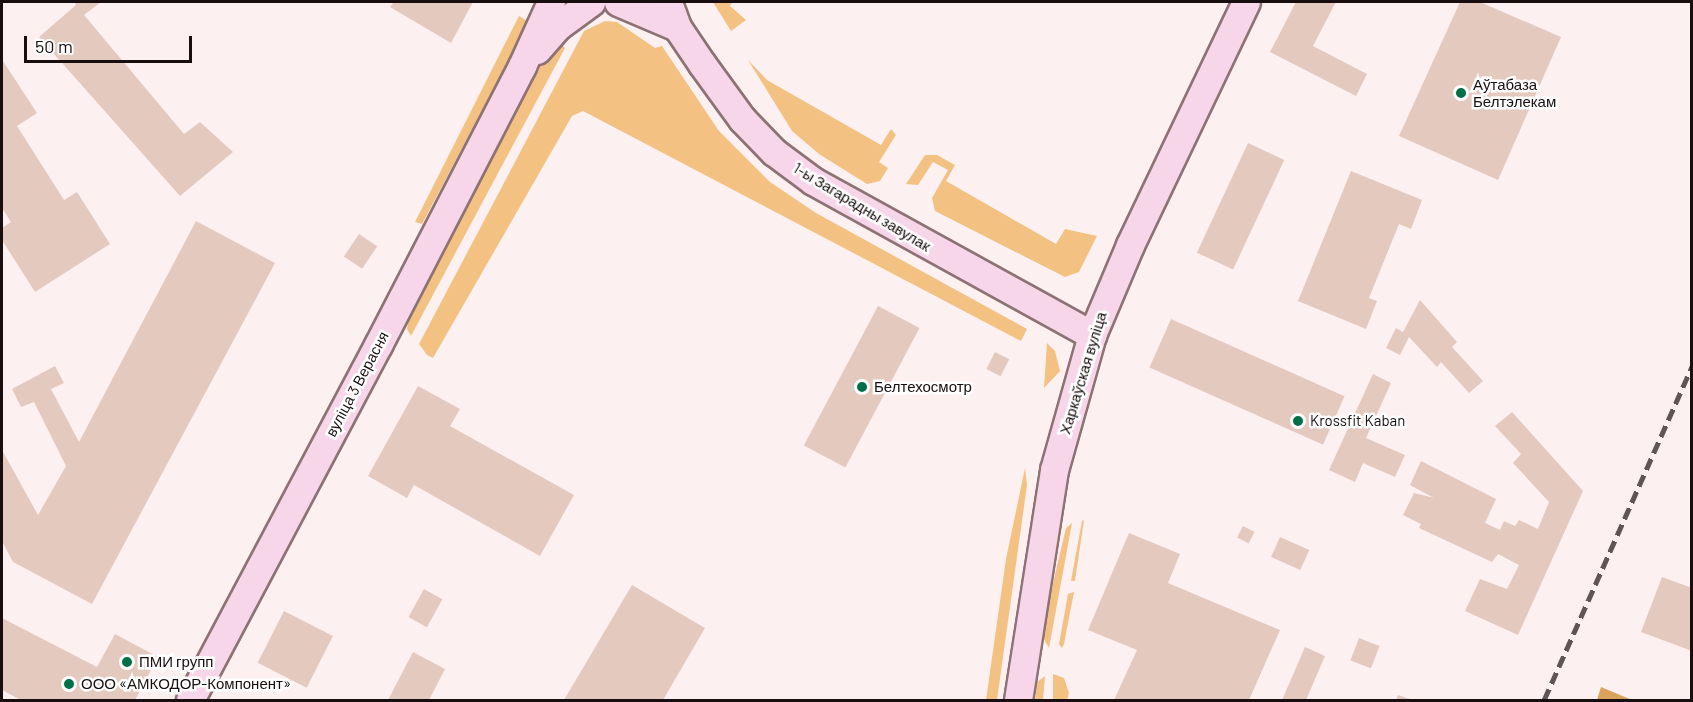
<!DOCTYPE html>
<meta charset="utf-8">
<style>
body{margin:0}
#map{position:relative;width:1693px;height:702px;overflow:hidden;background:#fdf0f1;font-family:Barlow,sans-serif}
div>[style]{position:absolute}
.green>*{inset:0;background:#f3c181}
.forest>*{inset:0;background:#daa35c}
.building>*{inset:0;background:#e4c9bf;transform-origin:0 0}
.roads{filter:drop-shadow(2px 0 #8d7274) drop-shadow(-2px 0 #8d7274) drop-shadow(0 2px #8d7274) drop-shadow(0 -2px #8d7274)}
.secondary>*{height:27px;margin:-13.5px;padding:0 13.5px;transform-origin:13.5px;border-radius:13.5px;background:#f7d6ea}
.rail>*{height:4.5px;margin-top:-2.25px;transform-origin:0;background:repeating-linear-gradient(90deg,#605556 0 12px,transparent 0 18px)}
.dots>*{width:16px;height:16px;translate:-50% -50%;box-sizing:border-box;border:3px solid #fff;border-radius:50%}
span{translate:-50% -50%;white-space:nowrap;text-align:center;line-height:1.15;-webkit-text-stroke:5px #fff;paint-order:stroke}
.poi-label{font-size:15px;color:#180e0f}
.left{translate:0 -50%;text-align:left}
.street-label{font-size:15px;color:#180e0f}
.frame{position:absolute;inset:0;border:3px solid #180e0f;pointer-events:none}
.scale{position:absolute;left:24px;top:36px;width:168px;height:27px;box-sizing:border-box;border:3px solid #180e0f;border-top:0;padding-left:8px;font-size:18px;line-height:21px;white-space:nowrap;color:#180e0f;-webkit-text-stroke:4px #fff;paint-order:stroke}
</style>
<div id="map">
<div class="green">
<div style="clip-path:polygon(713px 2px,732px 2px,730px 6px,746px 20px,731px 31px)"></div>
<div style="clip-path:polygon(519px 16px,529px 22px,422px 224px,415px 222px)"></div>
<div style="clip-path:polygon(605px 21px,617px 22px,655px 48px,662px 46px,719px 131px,770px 182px,816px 213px,1027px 329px,1021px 341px,583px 111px,572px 116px,433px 358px,427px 355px,419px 344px,584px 31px)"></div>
<div style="clip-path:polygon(555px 38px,565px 48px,411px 336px,407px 329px,410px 311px)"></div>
<div style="clip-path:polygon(748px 60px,767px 80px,881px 145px,891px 129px,896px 135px,879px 162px,888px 168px,880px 181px,867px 184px,819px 154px,792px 131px)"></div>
<div style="clip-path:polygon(925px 155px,937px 155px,955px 165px,946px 181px,1056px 244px,1065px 229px,1097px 236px,1079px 272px,1065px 277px,935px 211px,932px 198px,948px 170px,933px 162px,918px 185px,906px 184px)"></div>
<div style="clip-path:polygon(1047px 343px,1055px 351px,1060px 371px,1044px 388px)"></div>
<div style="clip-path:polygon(1025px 468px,1027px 485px,997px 700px,986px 700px,1006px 559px)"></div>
<div style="clip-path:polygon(1084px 520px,1075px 581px,1071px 581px,1082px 521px)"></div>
<div style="clip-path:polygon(1072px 523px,1049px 648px,1041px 634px,1066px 528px)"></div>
<div style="clip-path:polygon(1074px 592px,1064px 644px,1062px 648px,1059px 644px,1068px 594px)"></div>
<div style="clip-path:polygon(1053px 674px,1064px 678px,1069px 693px,1067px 700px,1053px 700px)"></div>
<div style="clip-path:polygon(1045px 676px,1043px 700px,1035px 700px,1037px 682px)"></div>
</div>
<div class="forest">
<div style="clip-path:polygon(1601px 687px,1632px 700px,1597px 700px)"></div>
</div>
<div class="building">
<div style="clip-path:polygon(74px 2px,101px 2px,84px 15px,184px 134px,200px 122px,233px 152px,180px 196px,39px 37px,76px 5px)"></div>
<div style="clip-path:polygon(394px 2px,473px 2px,451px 43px,390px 7px)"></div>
<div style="clip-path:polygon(1296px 2px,1336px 2px,1313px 46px,1367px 74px,1356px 96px,1270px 52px)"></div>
<div style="clip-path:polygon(1460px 2px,1480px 2px,1561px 37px,1498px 180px,1399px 136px)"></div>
<div style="clip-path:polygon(3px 61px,37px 113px,17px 126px,64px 200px,77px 192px,110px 244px,35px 292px,2px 240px,2px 228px,11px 222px,2px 208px)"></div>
<div style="left:1248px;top:143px;width:40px;height:121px;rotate:25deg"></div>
<div style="clip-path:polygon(1351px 171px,1422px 200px,1411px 229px,1399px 224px,1369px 298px,1377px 301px,1366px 329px,1298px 301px)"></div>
<div style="clip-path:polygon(196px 221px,275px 263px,92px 604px,13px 562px,2px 541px,2px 450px,38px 515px,66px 466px,34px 402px,21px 407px,12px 389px,55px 366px,64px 383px,51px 389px,79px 442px)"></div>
<div style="left:359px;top:234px;width:22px;height:27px;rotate:34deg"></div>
<div style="clip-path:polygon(1420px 300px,1457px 342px,1452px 347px,1483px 381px,1469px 393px,1441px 362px,1437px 367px,1409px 337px,1400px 355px,1386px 348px,1396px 328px,1403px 332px)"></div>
<div style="left:878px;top:306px;width:47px;height:158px;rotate:28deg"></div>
<div style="left:1171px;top:319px;width:190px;height:53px;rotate:24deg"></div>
<div style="left:995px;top:352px;width:16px;height:19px;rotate:27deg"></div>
<div style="clip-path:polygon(1373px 374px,1391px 383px,1366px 438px,1405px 455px,1395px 477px,1363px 463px,1355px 482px,1329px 470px)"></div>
<div style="clip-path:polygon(418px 386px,460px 409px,450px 426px,574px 495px,540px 556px,414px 485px,407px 498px,368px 476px)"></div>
<div style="clip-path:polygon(1512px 412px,1583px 491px,1518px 635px,1465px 611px,1480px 579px,1507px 589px,1519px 565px,1498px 554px,1492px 562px,1419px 528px,1421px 524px,1403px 515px,1414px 493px,1434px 498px,1410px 485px,1421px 461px,1496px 499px,1485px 523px,1500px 530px,1504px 521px,1515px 526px,1519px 520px,1538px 529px,1549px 502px,1513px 463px,1521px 454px,1495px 426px)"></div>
<div style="left:1243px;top:526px;width:13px;height:13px;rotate:27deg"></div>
<div style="clip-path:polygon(1129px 533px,1180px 554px,1168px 583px,1280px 630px,1249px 700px,1114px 700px,1137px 650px,1088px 630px)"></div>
<div style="left:1280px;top:537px;width:32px;height:22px;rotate:24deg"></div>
<div style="clip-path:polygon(1662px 577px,1692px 588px,1692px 651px,1641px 632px)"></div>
<div style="clip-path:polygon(632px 585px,705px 628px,663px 700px,564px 700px)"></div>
<div style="left:424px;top:589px;width:21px;height:32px;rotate:29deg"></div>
<div style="left:284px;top:611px;width:55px;height:58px;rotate:27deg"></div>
<div style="clip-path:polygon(2px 618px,97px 667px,115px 634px,158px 657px,135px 700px,21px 700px,2px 690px)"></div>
<div style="left:1359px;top:638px;width:22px;height:24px;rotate:21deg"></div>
<div style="clip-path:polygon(1305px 647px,1325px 656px,1306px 700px,1282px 700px)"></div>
<div style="clip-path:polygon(413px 652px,445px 669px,429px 700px,388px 700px)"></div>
<div style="clip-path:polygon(1398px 695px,1413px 700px,1396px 700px)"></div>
</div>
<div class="roads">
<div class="secondary">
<div style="left:618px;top:2px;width:64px;rotate:23deg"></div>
<div style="left:668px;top:2px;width:27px;rotate:70deg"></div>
<div style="left:677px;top:27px;width:45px;rotate:56deg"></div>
<div style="left:702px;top:64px;width:68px;rotate:54deg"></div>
<div style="left:742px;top:119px;width:46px;rotate:45.9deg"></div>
<div style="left:774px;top:152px;width:49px;rotate:36.6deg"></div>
<div style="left:813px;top:181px;width:319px;rotate:28.9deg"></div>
<div style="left:537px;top:50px;width:32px;rotate:-49deg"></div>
<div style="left:558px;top:26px;width:41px;rotate:-36deg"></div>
<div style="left:190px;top:700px;width:402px;rotate:-62.1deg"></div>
<div style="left:378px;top:345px;width:314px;rotate:-62.7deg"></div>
<div style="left:522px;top:66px;width:70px;rotate:-65.6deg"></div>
<div style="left:1018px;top:700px;width:233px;rotate:-81.1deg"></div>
<div style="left:1054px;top:470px;width:140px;rotate:-74.3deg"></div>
<div style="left:1092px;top:335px;width:98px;rotate:-67.1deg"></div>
<div style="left:1130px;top:245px;width:269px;rotate:-64.5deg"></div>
</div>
</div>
<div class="rail">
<div style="left:1544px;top:700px;width:365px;rotate:-66.1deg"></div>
</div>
<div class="dots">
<div style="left:1461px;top:93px;background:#026f47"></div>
<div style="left:862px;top:387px;background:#026f47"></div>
<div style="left:1298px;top:421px;background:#026f47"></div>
<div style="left:127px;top:662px;background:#026f47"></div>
<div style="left:69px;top:684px;background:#026f47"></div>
</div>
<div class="poi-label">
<span class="left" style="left:1473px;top:93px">Аўтабаза<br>Белтэлекам</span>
<span class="left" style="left:874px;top:387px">Белтехосмотр</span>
<span class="left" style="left:1310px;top:421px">Krossfit Kaban</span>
<span class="left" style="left:139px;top:662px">ПМИ групп</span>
<span class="left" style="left:81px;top:684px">ООО «АМКОДОР-Компонент»</span>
</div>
<div class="street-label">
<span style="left:862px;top:207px;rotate:31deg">1-ы Загарадны завулак</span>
<span style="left:1083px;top:373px;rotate:-73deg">Харкаўская вуліца</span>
<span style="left:357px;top:384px;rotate:-62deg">вуліца 3 Верасня</span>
</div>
<div class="frame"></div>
<div class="scale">50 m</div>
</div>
